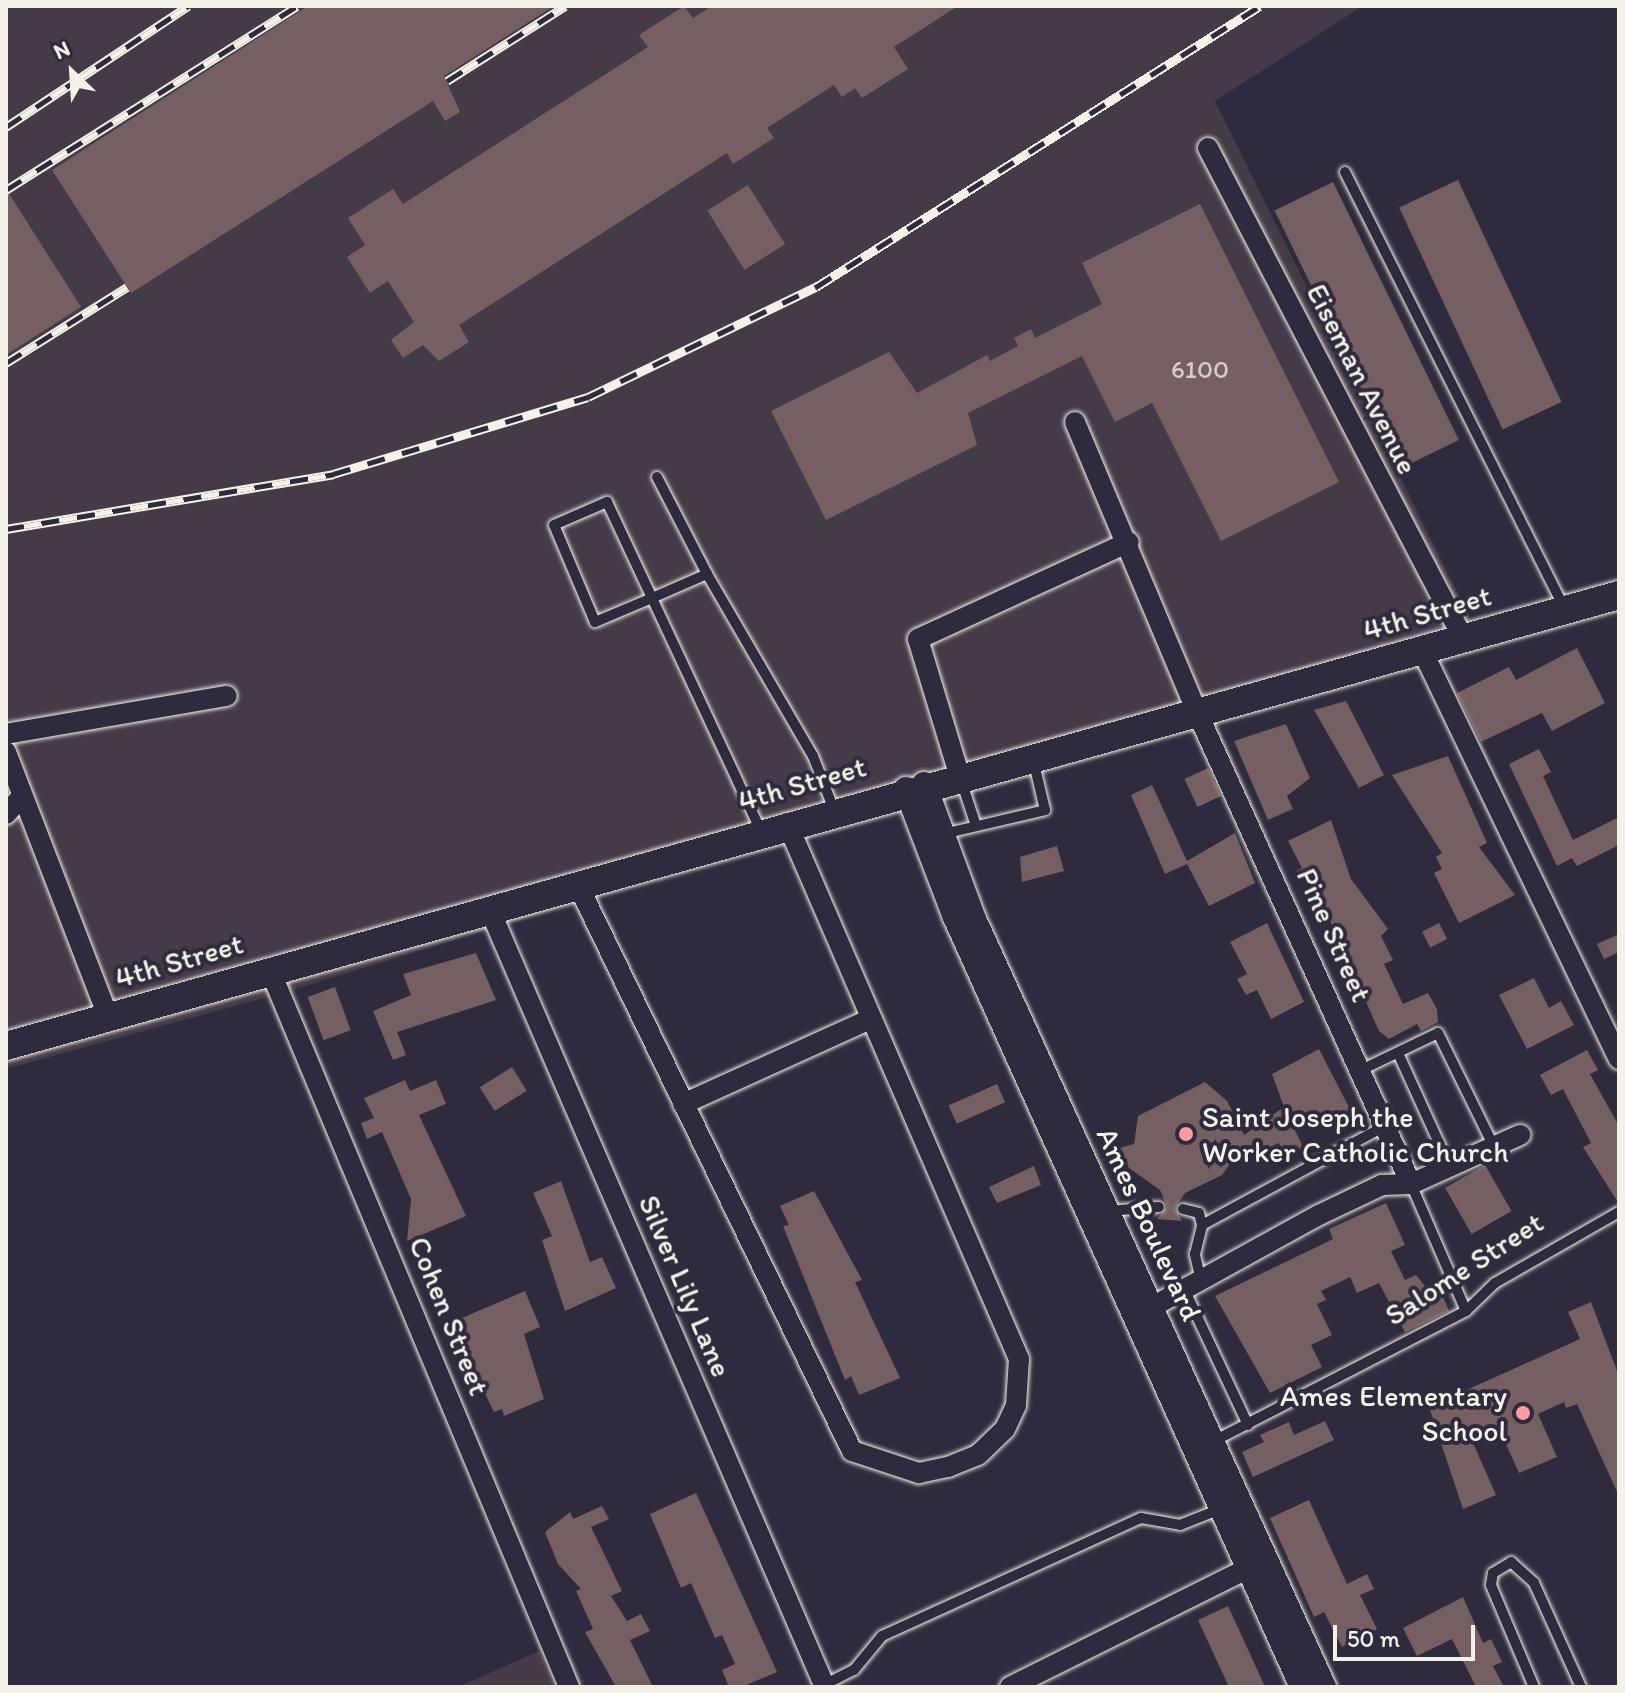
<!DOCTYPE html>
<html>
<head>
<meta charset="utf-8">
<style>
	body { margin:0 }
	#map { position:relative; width:1625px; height:1693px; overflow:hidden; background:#2f2a3d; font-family:Itim,sans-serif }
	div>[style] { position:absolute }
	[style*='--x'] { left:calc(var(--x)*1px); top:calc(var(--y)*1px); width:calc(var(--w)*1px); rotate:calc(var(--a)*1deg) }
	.built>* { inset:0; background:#443a48 }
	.building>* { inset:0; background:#755f63; transform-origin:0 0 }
	.roads { filter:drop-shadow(0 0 2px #f4f1e8) drop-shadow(0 0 2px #f4f1e8) }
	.service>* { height:10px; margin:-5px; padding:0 5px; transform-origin:5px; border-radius:5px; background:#2f2a3d }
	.minor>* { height:20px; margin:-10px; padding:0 10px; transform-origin:10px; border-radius:10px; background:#2f2a3d }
	.tertiary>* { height:24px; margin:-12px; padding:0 12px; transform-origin:12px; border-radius:12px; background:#2f2a3d }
	.secondary>* { height:28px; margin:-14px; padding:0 14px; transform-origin:14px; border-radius:14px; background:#2f2a3d }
	.rail>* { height:9px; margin-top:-4.5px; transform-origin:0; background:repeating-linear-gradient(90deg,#2f2a3d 0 18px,#f4f1e8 0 36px); box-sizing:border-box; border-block:2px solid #f4f1e8 }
	.dots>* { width:22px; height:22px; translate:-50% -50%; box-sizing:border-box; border:4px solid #2f2a3d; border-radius:50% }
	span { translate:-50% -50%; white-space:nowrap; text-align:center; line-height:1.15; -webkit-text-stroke:8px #2f2a3d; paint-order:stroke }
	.number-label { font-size:26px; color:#d4ccc7 }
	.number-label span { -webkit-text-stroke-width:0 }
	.street-label { font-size:30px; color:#f4f1e8 }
	.poi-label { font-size:30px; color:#f4f1e8 }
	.left { translate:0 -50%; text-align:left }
	.right { translate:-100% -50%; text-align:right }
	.frame { position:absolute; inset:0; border:8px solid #f4f1e8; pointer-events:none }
	.north { position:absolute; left:32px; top:32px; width:80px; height:80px; -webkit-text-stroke:6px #2f2a3d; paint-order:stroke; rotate:335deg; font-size:22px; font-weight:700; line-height:32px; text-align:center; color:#f4f1e8 }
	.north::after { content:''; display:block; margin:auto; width:28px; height:36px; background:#f4f1e8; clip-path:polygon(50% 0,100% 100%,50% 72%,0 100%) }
	.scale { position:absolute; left:1333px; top:1625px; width:142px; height:36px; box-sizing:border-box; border:4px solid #f4f1e8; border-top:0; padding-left:10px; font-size:24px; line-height:28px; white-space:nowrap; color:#f4f1e8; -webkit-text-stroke:6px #2f2a3d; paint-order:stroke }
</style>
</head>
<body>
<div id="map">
	<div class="built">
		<i style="clip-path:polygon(6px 6px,1363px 6px,1215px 101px,1482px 642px,947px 788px,286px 992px,6px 1069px)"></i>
		<i style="clip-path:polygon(539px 1651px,554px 1687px,458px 1687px)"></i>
	</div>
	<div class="building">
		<i style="clip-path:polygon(308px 6px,554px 6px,444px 76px,460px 112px,445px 121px,433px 101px,131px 293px,52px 170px)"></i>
		<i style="clip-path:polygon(684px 6px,693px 18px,712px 6px,958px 6px,894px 47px,908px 69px,862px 98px,855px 88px,842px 97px,834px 85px,767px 128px,774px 138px,733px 164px,727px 153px,459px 325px,469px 342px,439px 361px,423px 345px,403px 358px,391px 340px,414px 322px,388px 281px,370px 293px,347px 257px,365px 245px,348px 218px,393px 189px,403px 204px,648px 47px,639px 35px)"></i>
		<i style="left:1458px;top:180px;width:245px;height:65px;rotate:65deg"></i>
		<i style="left:1333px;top:182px;width:287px;height:65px;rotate:64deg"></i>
		<i style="left:748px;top:185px;width:70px;height:48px;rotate:58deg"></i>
		<i style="clip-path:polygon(6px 189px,81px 307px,6px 355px)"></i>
		<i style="clip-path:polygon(1200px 204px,1339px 482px,1221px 541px,1152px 403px,1115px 422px,1082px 356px,968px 413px,977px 445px,826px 520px,771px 411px,889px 352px,917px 393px,987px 355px,990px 361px,1018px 346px,1014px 338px,1031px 329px,1035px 338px,1102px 304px,1082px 263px)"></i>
		<i style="clip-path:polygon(1577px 648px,1605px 703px,1552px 731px,1542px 713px,1481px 742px,1457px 693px,1509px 667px,1516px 680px)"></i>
		<i style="clip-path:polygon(1346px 701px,1384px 775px,1359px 788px,1314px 710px)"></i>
		<i style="clip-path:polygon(1286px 724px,1310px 778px,1287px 796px,1293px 809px,1268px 820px,1234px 741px)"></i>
		<i style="clip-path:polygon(1539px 749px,1551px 772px,1543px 776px,1573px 840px,1619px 817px,1619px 845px,1577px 866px,1572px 858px,1557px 866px,1509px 764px)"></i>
		<i style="clip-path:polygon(1448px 756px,1487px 843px,1479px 847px,1515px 895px,1459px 923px,1434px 873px,1442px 869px,1436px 857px,1442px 853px,1392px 775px)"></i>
		<i style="left:1208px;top:768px;width:31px;height:26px;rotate:65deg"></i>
		<i style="clip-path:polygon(1152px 785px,1187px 861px,1235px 833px,1255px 883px,1209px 906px,1187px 864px,1165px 874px,1131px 795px)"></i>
		<i style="clip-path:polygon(1331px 820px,1351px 879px,1388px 929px,1381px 936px,1393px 960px,1384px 964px,1403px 1004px,1428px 993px,1437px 1009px,1438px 1022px,1421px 1031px,1417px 1024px,1389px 1039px,1379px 1031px,1326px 912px,1296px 871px,1302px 868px,1288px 841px)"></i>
		<i style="clip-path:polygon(1057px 846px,1064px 871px,1022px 882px,1020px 857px)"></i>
		<i style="clip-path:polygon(1267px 923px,1304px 1002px,1271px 1019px,1257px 990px,1246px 995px,1237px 979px,1247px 974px,1230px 942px)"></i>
		<i style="left:1439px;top:923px;width:18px;height:19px;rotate:63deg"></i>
		<i style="clip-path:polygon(1619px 934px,1619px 952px,1604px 959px,1597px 944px)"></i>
		<i style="clip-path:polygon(476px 953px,496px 1000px,397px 1032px,406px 1055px,393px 1060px,373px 1011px,411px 995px,403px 974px)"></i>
		<i style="clip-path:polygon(1534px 978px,1549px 1008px,1561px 1001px,1574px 1025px,1527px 1049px,1499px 995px)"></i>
		<i style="left:335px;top:987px;width:46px;height:29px;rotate:70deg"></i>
		<i style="clip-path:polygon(1319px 1049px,1355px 1119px,1334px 1129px,1327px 1114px,1294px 1128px,1303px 1147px,1286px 1157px,1279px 1143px,1257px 1154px,1243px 1146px,1222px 1175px,1185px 1193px,1175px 1208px,1182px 1221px,1157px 1219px,1167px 1207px,1160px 1190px,1129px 1168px,1120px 1148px,1134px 1144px,1138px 1116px,1205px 1082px,1227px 1101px,1244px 1135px,1284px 1107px,1272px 1074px)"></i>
		<i style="clip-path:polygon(1587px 1050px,1598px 1070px,1590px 1074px,1619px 1126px,1619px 1204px,1583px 1147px,1591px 1143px,1563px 1089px,1551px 1095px,1540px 1075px)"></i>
		<i style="left:512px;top:1067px;width:28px;height:38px;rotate:58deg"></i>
		<i style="clip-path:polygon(405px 1080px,410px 1091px,436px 1080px,446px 1104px,419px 1115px,466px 1216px,407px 1241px,411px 1199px,382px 1132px,367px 1139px,361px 1123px,374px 1118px,364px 1098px)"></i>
		<i style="left:997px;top:1084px;width:20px;height:53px;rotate:66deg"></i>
		<i style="left:1485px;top:1165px;width:53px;height:46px;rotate:60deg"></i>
		<i style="clip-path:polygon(1034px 1166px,1041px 1185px,997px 1203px,989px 1187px)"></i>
		<i style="clip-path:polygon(561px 1181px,590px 1262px,602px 1257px,616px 1288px,565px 1311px,542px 1240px,552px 1236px,533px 1193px)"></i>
		<i style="clip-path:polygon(814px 1191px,862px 1280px,855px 1282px,900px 1378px,859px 1395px,851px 1376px,845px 1380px,783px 1226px,789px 1225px,780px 1206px)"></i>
		<i style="clip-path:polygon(1386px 1203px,1405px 1245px,1391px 1251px,1405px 1280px,1416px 1275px,1433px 1296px,1441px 1292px,1449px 1311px,1405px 1332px,1379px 1283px,1357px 1293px,1350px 1277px,1321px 1291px,1326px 1300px,1317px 1304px,1332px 1335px,1311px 1345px,1322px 1367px,1270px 1393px,1215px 1296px,1333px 1239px,1329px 1229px)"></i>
		<i style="clip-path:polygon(525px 1291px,540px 1327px,524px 1334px,544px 1399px,504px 1416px,502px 1409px,494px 1412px,450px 1323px)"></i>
		<i style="clip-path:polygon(1591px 1302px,1619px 1376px,1619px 1496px,1577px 1404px,1566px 1408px,1564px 1402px,1538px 1414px,1557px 1457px,1519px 1473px,1500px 1431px,1473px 1443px,1496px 1495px,1463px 1509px,1429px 1407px,1580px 1339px,1568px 1312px)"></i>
		<i style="clip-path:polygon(1325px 1421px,1334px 1440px,1253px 1477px,1242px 1452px,1264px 1442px,1260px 1435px,1289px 1422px,1294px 1435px)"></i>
		<i style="clip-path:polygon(696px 1493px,777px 1672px,742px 1687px,729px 1687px,722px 1670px,735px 1664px,722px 1635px,715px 1638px,691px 1583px,681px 1588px,650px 1514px)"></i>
		<i style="clip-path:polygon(1309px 1500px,1347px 1584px,1367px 1574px,1374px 1589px,1360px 1595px,1377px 1629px,1342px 1647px,1324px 1612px,1314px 1617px,1270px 1518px)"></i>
		<i style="clip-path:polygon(602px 1506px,609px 1519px,591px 1527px,622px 1591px,611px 1596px,627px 1621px,641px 1614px,650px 1631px,630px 1640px,653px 1687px,616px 1687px,585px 1632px,593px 1629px,576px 1591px,581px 1589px,558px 1564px,545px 1532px,570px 1512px,573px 1519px)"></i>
		<i style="clip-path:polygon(1463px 1597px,1483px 1643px,1491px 1639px,1502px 1662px,1493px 1666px,1504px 1687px,1476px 1687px,1452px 1639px,1417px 1656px,1403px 1628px)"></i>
		<i style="clip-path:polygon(1228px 1606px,1256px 1667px,1265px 1687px,1229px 1687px,1198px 1620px)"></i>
	</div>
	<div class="roads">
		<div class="service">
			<i style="--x:1345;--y:172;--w:488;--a:63.3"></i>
			<i style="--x:657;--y:477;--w:109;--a:62.7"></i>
			<i style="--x:707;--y:574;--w:60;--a:156.4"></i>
			<i style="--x:652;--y:598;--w:62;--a:157.2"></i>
			<i style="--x:595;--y:622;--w:105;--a:-112.9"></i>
			<i style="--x:554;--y:525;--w:58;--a:-23.5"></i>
			<i style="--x:607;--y:502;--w:106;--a:64.9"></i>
			<i style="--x:652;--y:598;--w:203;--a:64.9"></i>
			<i style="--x:738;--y:782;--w:54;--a:64.9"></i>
			<i style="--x:707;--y:574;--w:211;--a:59.8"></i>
			<i style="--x:813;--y:756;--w:58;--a:68.7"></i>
			<i style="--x:961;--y:780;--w:48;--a:71.9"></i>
			<i style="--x:943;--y:834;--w:105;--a:-13.2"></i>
			<i style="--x:1045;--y:810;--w:48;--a:-103.2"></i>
			<i style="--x:1398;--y:1053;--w:125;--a:65.5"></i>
			<i style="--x:1361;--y:1070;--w:85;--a:-25.7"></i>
			<i style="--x:1438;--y:1033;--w:127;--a:63.8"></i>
			<i style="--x:1411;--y:1184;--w:138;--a:66.6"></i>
			<i style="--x:1183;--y:1209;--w:16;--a:14"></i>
			<i style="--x:1199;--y:1213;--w:12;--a:76"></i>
			<i style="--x:1108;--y:1211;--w:51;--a:-4.5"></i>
			<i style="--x:1201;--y:1281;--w:28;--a:-103"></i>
			<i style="--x:1195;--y:1254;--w:30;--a:-76"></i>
			<i style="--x:1202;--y:1225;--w:208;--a:-28.4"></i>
			<i style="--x:1185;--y:1291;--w:148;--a:64.8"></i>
			<i style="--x:1214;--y:1441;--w:284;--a:-27.3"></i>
			<i style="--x:1466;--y:1311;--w:40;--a:-44"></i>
			<i style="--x:1495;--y:1283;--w:143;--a:-29.8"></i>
			<i style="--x:824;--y:1685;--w:34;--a:-27"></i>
			<i style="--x:854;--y:1670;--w:44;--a:-50.5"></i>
			<i style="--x:882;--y:1636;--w:285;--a:-24.5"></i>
			<i style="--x:1141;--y:1518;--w:40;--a:10"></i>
			<i style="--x:1180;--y:1525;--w:43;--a:-21.8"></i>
			<i style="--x:1534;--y:1687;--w:111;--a:-112.9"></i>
			<i style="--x:1491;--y:1585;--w:12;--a:-81"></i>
			<i style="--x:1493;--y:1573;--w:21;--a:-31"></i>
			<i style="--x:1511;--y:1562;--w:31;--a:42"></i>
			<i style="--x:1534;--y:1583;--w:114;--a:65.7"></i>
		</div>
		<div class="minor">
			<i style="--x:1208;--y:148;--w:552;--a:62.51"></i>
			<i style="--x:1075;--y:422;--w:315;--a:67.2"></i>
			<i style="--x:1197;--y:712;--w:518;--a:65.61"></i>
			<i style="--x:1422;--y:650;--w:454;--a:64.3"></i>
			<i style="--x:6;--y:734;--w:224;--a:-9.8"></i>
			<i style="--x:6;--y:752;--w:283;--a:68.9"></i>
			<i style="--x:959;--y:774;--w:141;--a:-106.9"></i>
			<i style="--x:918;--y:639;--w:232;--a:-24.7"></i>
			<i style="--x:6;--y:814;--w:24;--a:-48"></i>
			<i style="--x:577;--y:883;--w:631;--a:64.17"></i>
			<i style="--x:852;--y:1451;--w:71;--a:18.2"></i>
			<i style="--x:919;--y:1473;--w:30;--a:-12"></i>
			<i style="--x:948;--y:1467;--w:32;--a:-22"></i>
			<i style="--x:978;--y:1455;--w:37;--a:-44"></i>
			<i style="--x:1005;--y:1429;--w:26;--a:-65"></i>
			<i style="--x:1016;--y:1405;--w:46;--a:-86.3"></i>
			<i style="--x:1019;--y:1359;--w:584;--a:-113.4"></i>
			<i style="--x:489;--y:908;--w:848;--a:66.67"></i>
			<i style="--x:270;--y:970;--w:777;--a:67.36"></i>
			<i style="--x:683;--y:1104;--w:203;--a:-24.4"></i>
			<i style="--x:1152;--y:1307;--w:191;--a:-28.9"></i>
			<i style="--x:1319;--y:1215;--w:70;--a:-25.5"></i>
			<i style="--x:1382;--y:1185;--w:29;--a:-2"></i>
			<i style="--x:1411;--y:1184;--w:120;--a:-24.2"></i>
			<i style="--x:1010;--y:1687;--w:265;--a:-26.5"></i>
		</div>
		<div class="tertiary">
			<i style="--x:924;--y:784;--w:144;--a:69.7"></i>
			<i style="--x:974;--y:919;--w:844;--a:65.5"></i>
			<i style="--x:906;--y:789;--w:137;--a:69.1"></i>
			<i style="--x:955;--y:917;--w:845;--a:65.74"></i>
		</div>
		<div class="secondary">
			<i style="--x:6;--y:1046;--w:1675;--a:-15.62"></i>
		</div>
	</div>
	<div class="rail">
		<i style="--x:447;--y:81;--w:140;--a:-32.4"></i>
		<i style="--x:6;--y:127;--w:219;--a:-33.6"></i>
		<i style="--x:6;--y:190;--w:344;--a:-32.3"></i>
		<i style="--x:6;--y:363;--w:143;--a:-32.1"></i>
		<i style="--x:6;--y:529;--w:332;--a:-9.5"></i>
		<i style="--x:333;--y:474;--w:266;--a:-16.8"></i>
		<i style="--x:588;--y:397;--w:253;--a:-25.8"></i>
		<i style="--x:816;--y:287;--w:525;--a:-32.33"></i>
	</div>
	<div class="dots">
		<i style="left:1186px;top:1134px;background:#ff9aa2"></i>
		<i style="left:1523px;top:1413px;background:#ff9aa2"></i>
	</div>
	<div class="number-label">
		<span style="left:1200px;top:370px">6100</span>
	</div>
	<div class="street-label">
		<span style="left:1362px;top:379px;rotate:63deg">Eiseman Avenue</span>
		<span style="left:1427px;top:613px;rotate:-16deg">4th Street</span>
		<span style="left:802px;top:784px;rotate:-16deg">4th Street</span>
		<span style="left:1334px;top:935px;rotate:66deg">Pine Street</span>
		<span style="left:179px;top:961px;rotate:-16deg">4th Street</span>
		<span style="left:1149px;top:1224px;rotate:65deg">Ames Boulevard</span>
		<span style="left:1464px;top:1269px;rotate:-33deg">Salome Street</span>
		<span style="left:685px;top:1286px;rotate:67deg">Silver Lily Lane</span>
		<span style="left:449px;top:1316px;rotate:68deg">Cohen Street</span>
	</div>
	<div class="poi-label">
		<span class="left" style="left:1202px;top:1134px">Saint Joseph the<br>Worker Catholic Church</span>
		<span class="right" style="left:1507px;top:1413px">Ames Elementary<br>School</span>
	</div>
	<div class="frame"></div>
	<div class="north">N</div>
	<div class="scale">50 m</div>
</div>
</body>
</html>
